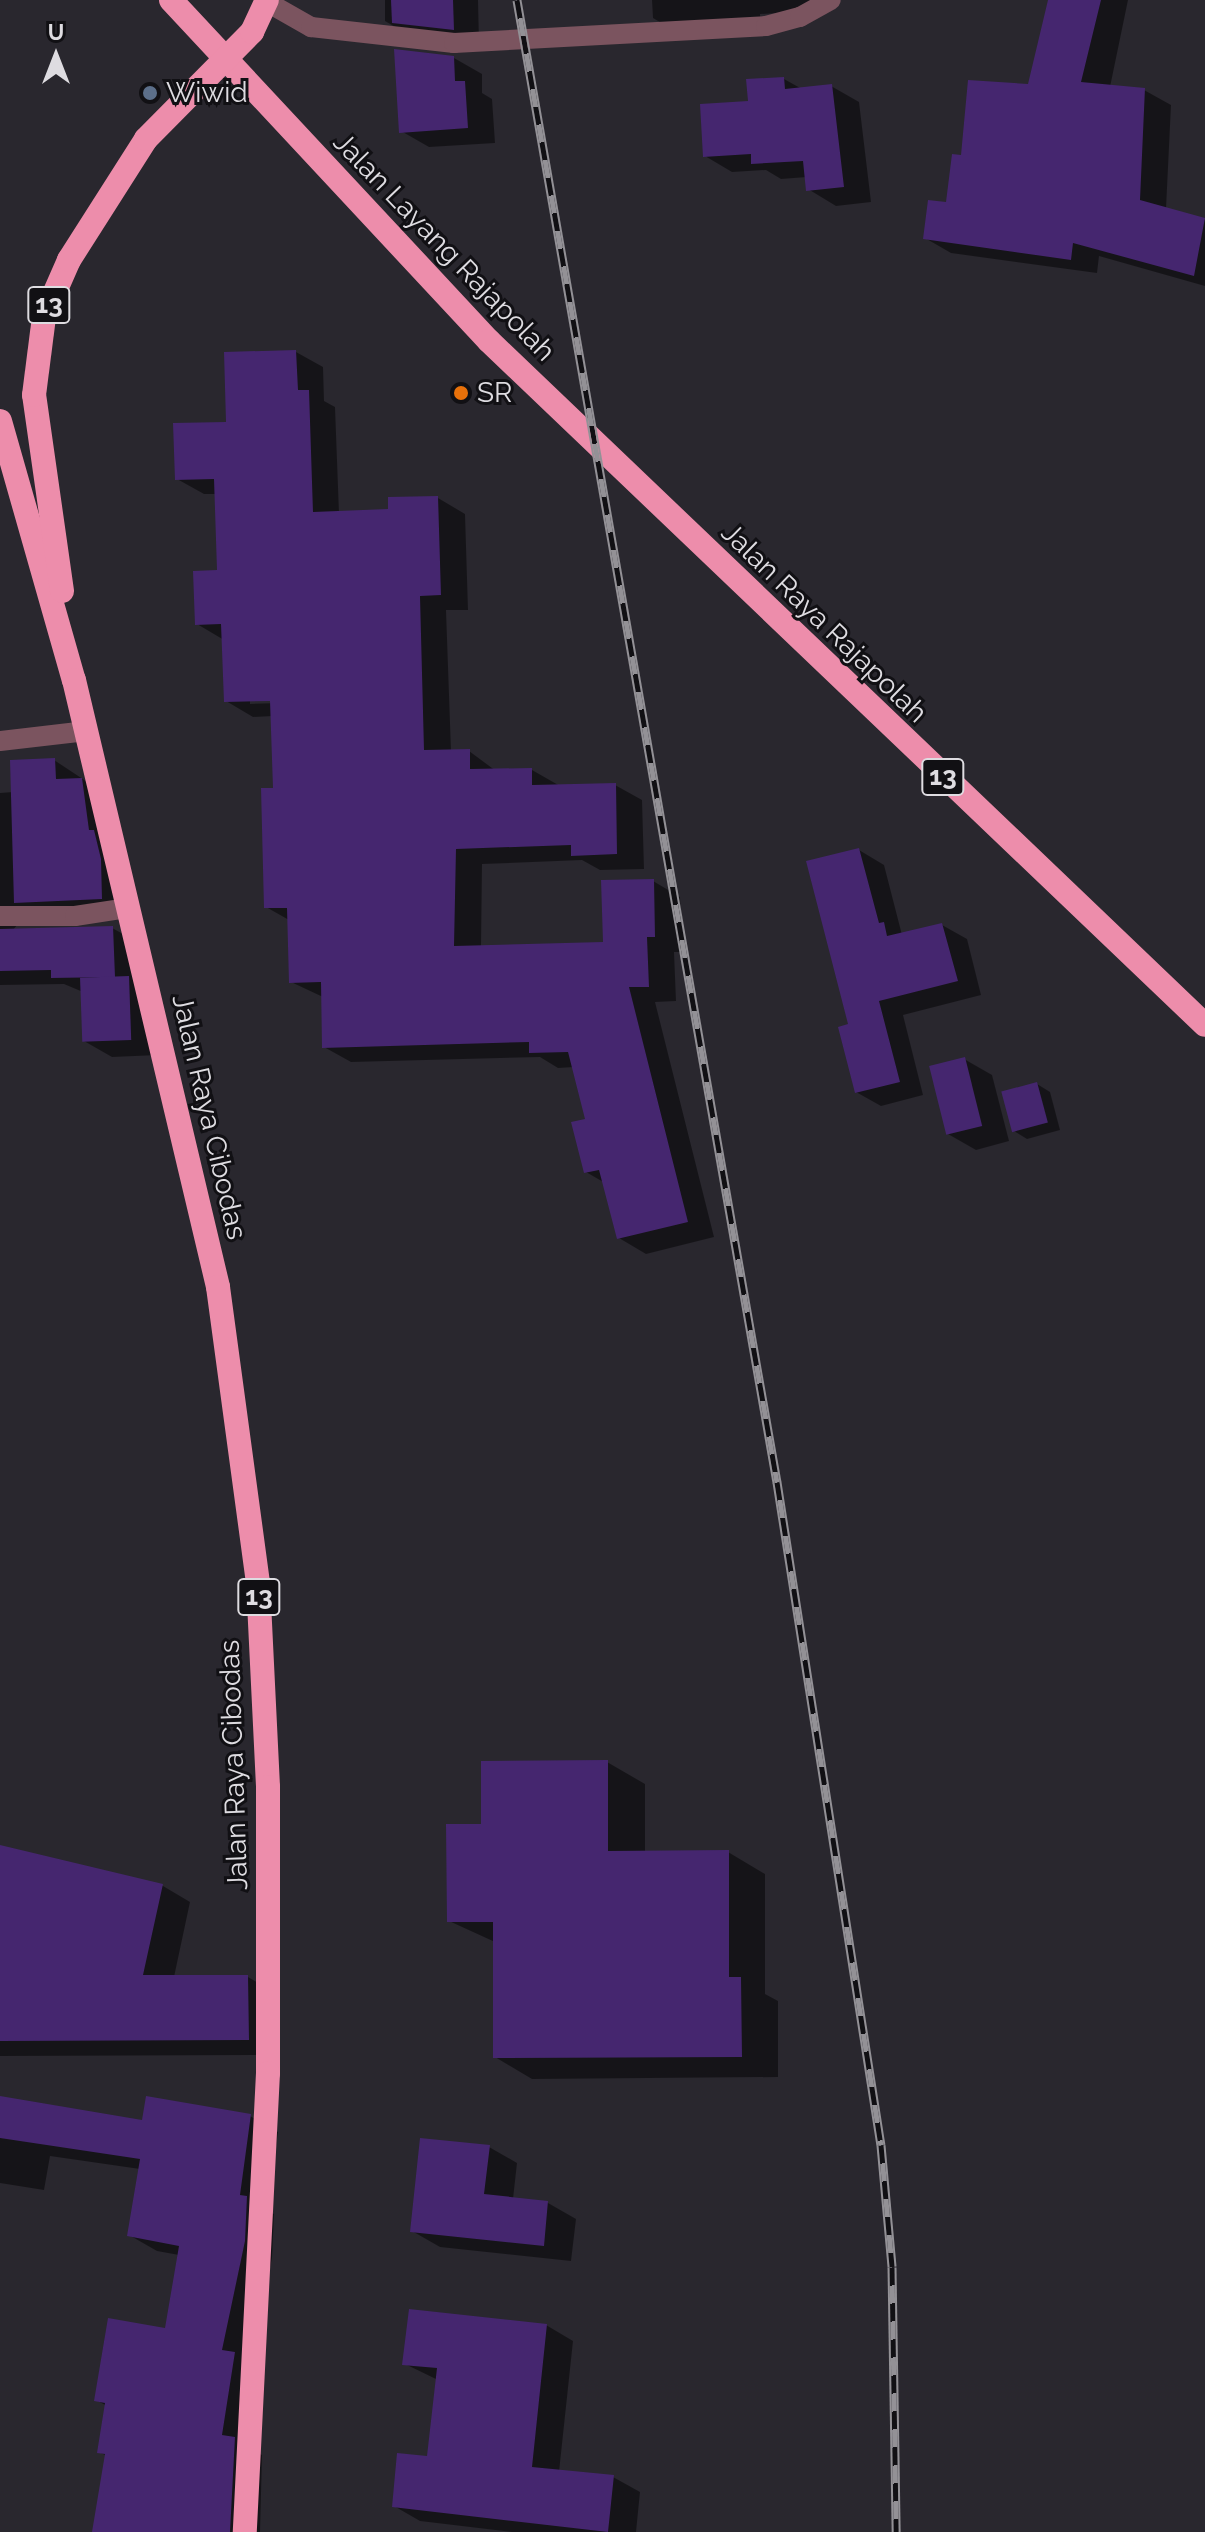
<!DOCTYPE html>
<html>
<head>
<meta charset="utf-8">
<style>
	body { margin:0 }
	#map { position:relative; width:1205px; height:2532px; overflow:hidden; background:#29272e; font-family:Raleway,sans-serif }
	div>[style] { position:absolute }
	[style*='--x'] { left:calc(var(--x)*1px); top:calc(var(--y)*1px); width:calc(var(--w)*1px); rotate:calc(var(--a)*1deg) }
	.shadow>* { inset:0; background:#0007 }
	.building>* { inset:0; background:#45266f; transform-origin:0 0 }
	.street>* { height:20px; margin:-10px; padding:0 10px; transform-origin:10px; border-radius:10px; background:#7b545f }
	.highway>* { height:24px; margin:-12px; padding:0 12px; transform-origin:12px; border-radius:12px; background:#ed8dab }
	.rail>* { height:9px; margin-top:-4.5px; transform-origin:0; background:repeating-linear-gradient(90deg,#111014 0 18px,#939196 0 36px); box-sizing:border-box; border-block:2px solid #939196 }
	.dots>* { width:22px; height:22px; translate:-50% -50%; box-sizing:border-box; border:4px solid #111014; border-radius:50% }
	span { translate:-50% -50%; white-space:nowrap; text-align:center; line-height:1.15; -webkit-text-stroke:6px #111014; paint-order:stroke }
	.shield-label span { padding:2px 6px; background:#111014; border:2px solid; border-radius:6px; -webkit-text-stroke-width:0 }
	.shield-label { font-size:26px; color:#dedce1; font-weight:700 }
	.poi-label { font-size:28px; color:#dedce1 }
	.left { translate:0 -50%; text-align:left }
	.street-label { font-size:28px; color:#dedce1 }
	.north { position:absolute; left:16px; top:16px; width:80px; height:80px; -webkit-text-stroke:6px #111014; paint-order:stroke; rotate:0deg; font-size:22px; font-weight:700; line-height:32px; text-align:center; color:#dedce1 }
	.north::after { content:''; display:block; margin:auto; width:28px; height:36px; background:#dedce1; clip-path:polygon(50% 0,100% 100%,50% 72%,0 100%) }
</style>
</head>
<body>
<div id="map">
	<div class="shadow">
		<i style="clip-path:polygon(385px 0,478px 0,479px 43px,411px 36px,385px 21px)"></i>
		<i style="clip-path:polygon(652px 0,810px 0,811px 11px,760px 14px,761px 29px,680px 34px,653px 18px)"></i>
		<i style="clip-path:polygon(1050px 0,1128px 0,1110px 87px,1144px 90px,1171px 105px,1166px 209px,1205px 220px,1205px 286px,1099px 256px,1097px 273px,951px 253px,925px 238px,948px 205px,963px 157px,1029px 86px)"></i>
		<i style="clip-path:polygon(454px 58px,482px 74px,482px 93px,492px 99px,495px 143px,429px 147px,401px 131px)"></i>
		<i style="clip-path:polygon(784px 79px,802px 89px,831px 86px,859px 102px,871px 202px,836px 206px,808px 189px,807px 177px,781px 179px,766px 170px,732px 172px,705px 156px,750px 103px)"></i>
		<i style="clip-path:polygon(evenodd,296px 352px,323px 367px,324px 401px,335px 407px,339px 513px,390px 511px,438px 498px,465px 514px,468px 610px,446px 610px,451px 751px,469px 751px,496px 771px,532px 770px,560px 786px,615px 785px,642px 800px,644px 869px,600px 870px,582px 860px,482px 864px,481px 947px,605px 944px,653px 881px,680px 897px,682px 952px,674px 952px,676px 1001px,655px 1002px,714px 1237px,646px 1254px,619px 1238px,605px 1183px,586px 1172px,587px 1120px,574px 1067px,558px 1068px,540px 1057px,351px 1062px,324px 1047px,323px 997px,291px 982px,289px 920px,266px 907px,275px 790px,273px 716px,253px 717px,226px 701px,224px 640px,197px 624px,219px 572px,217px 494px,204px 494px,177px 479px,296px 352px,280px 699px,280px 703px,250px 704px,250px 700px,280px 699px)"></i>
		<i style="clip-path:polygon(54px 760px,107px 795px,127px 912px,25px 916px,12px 931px,112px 928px,138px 942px,158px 1055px,112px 1057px,84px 1041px,83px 992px,64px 984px,0 985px,0 793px,13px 792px)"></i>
		<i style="clip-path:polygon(859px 850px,884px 865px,902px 935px,942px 925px,967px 939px,981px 995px,903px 1015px,923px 1095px,881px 1106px,856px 1092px,850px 1025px)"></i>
		<i style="clip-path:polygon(964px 1059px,992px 1075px,1009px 1141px,976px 1150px,948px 1134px)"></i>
		<i style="clip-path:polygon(1037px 1084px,1050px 1092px,1060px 1130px,1027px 1139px,1014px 1131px)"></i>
		<i style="clip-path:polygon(607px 1762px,645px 1784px,645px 1853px,728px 1852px,765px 1874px,765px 1994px,778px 2001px,778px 2077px,532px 2079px,495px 2057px,495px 1942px,449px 1921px,483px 1826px)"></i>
		<i style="clip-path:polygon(0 1848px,163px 1886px,190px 1902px,174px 1977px,248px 1977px,275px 1993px,276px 2055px,0 2056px)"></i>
		<i style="clip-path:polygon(0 2098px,144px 2123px,250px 2116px,278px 2132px,267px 2210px,274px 2214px,272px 2258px,250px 2363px,249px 2448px,262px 2455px,260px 2532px,94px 2532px,107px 2456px,99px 2452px,107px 2406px,96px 2400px,166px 2330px,179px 2255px,157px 2251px,129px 2235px,140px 2169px,50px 2156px,44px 2190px,0 2183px)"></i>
		<i style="clip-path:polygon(489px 2147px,517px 2163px,513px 2199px,548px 2203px,576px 2219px,571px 2261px,440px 2247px,412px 2231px)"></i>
		<i style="clip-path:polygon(546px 2325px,573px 2341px,559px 2472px,613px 2477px,640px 2492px,636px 2532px,512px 2532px,420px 2521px,394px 2506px,429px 2458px,438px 2380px,405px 2364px)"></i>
	</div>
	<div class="building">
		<i style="clip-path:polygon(391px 0,453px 0,454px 30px,392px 23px)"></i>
		<i style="clip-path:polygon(1048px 0,1101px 0,1081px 82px,1145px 88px,1140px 200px,1205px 218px,1194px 276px,1073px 243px,1071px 260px,923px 239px,928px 200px,946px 202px,952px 154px,961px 155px,968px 80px,1028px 84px)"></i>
		<i style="clip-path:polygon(394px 49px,454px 56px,455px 81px,465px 81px,468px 128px,399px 133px)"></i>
		<i style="clip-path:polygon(784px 77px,785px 89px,832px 84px,844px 187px,806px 191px,803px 161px,751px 164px,751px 154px,703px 157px,700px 104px,748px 101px,746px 79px)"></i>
		<i style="clip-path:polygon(296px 350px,298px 390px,309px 390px,313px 512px,388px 509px,388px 497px,438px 496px,441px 595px,420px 596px,424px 750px,470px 749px,470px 769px,532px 768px,532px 785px,616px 783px,617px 854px,571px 856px,571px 845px,456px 849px,454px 946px,603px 942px,601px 880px,654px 879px,655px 937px,647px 937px,649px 987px,629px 987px,688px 1222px,617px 1239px,599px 1170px,584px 1173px,571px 1122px,585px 1119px,568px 1052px,529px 1053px,529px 1042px,322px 1048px,321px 982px,289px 983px,287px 908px,264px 908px,261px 788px,273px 788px,270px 701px,224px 702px,221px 624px,195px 625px,193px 571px,217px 570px,214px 479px,175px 480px,173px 423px,226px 422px,224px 352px)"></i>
		<i style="clip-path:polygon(55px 758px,56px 779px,82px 778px,89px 830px,94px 830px,101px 859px,102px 899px,14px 903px,10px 760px)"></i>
		<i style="clip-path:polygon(859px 848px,879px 923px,884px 922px,887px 936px,942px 923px,958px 981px,879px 1001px,900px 1082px,855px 1093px,838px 1027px,848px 1024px,806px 861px)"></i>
		<i style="clip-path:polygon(113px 926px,115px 977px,51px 978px,51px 970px,0 971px,0 929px)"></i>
		<i style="left:129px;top:976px;width:64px;height:49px;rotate:88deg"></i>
		<i style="left:965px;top:1057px;width:71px;height:37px;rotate:76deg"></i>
		<i style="left:1037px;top:1082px;width:42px;height:37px;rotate:75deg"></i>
		<i style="clip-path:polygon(608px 1760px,608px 1851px,729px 1850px,729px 1977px,741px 1977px,742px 2057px,493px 2058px,493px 1922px,447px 1922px,446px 1824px,481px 1824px,481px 1761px)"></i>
		<i style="clip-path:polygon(0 1845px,163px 1884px,143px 1975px,248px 1975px,249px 2040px,0 2041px)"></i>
		<i style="clip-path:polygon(0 2096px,142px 2120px,146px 2096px,251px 2114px,240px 2195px,247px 2196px,245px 2241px,222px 2350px,235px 2352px,222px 2435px,235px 2437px,230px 2532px,92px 2532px,105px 2454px,97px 2453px,105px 2403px,94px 2401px,108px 2318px,165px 2328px,179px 2246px,127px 2236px,140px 2159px,0 2138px)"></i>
		<i style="clip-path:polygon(420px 2138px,490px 2145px,484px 2194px,548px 2201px,544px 2246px,410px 2232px)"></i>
		<i style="clip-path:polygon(409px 2309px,547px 2324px,532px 2467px,614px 2475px,608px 2532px,392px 2507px,397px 2453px,427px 2456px,437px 2368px,402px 2365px)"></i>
	</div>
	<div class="street">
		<i style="--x:267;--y:2;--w:51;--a:29.6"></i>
		<i style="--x:311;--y:27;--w:144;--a:6.4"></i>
		<i style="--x:454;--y:43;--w:312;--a:-3.1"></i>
		<i style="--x:766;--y:26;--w:35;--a:-15"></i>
		<i style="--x:800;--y:17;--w:35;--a:-29"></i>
		<i style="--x:0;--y:741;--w:87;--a:-6.6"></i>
		<i style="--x:0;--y:916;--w:75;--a:0"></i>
		<i style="--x:75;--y:916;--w:54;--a:-8.6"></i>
	</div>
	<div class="highway">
		<i style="--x:171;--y:0;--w:466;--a:47"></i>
		<i style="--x:489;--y:341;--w:990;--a:43.69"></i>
		<i style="--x:0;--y:421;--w:269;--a:74.1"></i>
		<i style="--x:74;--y:680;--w:624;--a:76.65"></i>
		<i style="--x:218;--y:1287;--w:298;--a:82.3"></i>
		<i style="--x:258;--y:1582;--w:205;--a:87.2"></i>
		<i style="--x:268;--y:1787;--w:286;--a:90"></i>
		<i style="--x:268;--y:2073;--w:460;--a:92.9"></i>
		<i style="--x:62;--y:591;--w:198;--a:-98.1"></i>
		<i style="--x:34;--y:395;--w:79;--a:-82.7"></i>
		<i style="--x:44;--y:317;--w:62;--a:-66.3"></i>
		<i style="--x:69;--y:260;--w:143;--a:-57.5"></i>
		<i style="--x:146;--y:139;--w:151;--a:-45.3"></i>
		<i style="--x:252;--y:32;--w:35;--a:-65"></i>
	</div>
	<div class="rail">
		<i style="--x:517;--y:0;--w:1505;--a:80.05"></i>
		<i style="--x:777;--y:1482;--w:671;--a:81.09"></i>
		<i style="--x:881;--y:2145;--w:122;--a:84.8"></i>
		<i style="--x:892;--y:2267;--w:265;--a:89.1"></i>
	</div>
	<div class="dots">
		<i style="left:150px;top:93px;background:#5c6f8a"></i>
		<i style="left:461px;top:393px;background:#e8710a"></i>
	</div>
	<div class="shield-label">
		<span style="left:49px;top:305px">13</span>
		<span style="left:943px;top:777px">13</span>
		<span style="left:259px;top:1597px">13</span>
	</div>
	<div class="poi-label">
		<span class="left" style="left:166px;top:93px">Wiwid</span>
		<span class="left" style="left:477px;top:393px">SR</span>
	</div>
	<div class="street-label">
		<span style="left:444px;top:247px;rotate:46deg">Jalan Layang Rajapolah</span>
		<span style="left:824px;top:623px;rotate:44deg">Jalan Raya Rajapolah</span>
		<span style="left:209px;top:1117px;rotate:77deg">Jalan Raya Cibodas</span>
		<span style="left:234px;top:1765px;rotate:-92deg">Jalan Raya Cibodas</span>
	</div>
	<div class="north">U</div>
</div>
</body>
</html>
